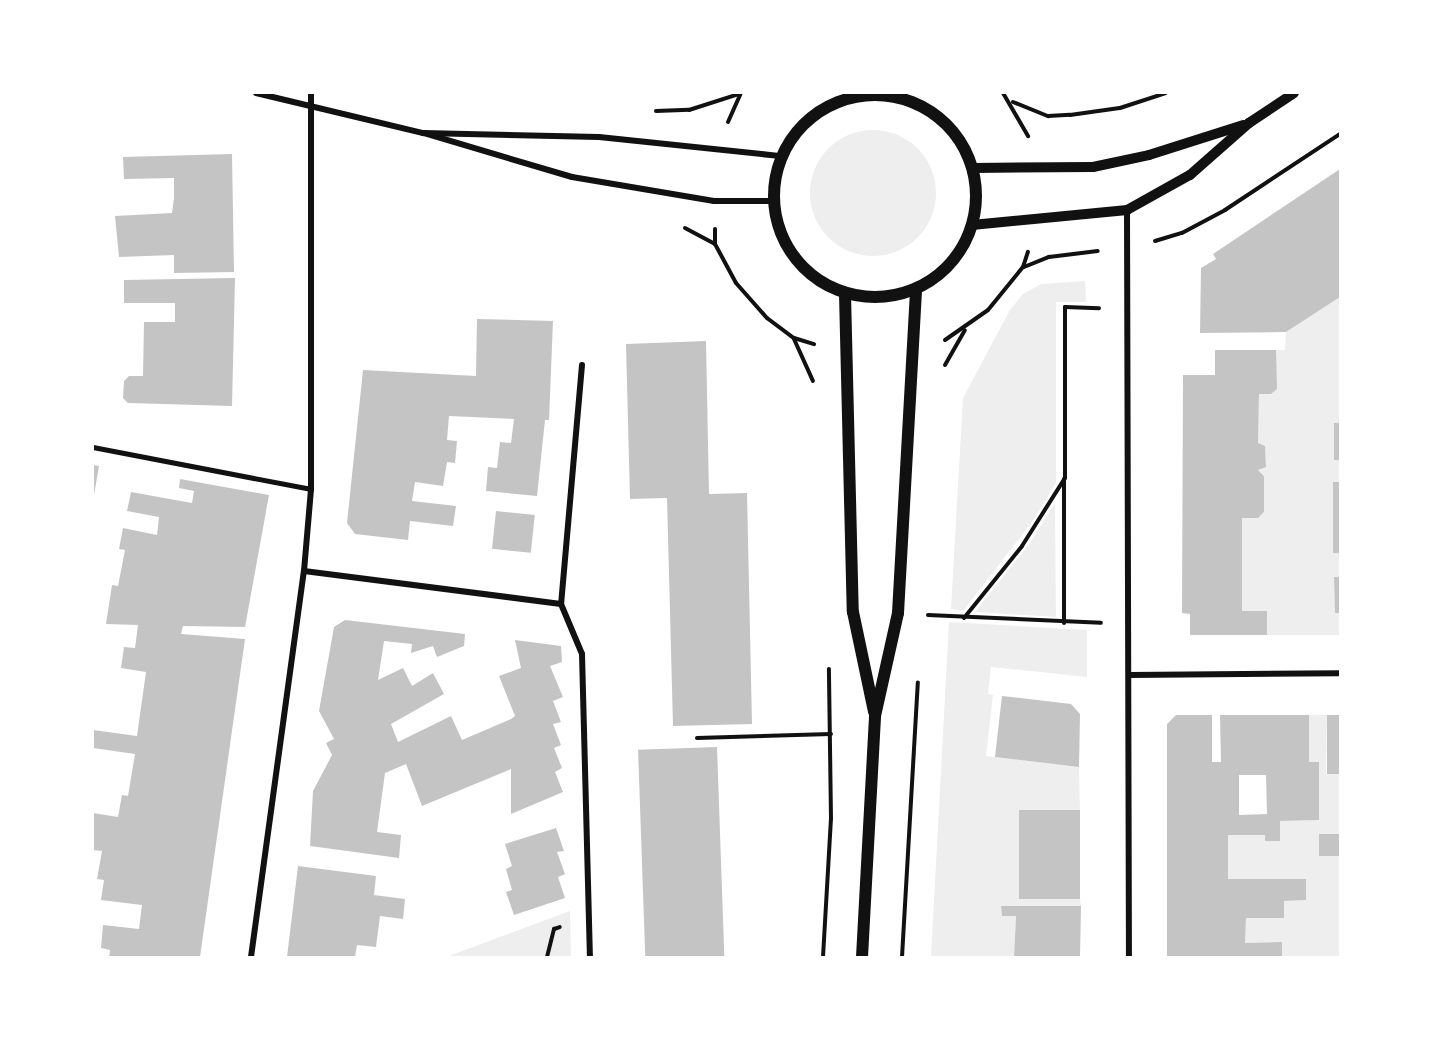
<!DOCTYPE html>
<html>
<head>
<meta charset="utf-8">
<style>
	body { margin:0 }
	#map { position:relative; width:1433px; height:1050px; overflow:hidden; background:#fff; font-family:"DM Sans",sans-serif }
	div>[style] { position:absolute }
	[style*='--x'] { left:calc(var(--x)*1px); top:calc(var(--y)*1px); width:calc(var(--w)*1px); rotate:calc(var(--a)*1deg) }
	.green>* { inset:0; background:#eee }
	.round { border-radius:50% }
	.building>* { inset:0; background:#c4c4c4; transform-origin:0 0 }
	.path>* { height:4px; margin:-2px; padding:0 2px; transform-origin:2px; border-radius:2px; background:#111 }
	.service>* { height:4.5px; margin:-2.25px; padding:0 2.25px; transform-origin:2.25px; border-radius:2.25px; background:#111 }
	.minor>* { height:6px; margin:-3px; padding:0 3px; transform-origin:3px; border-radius:3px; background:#111 }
	.tertiary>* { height:10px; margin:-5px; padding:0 5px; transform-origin:5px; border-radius:5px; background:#111 }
	.secondary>* { height:12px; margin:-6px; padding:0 6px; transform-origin:6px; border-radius:6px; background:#111 }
	.secondary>.ring { margin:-6px; padding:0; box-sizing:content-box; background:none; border:12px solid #111; border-radius:50% }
	span { translate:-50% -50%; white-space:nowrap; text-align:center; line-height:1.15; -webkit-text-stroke:4.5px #fff; paint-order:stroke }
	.frame { position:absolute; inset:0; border:94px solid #fff; pointer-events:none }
</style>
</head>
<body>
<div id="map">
	<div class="green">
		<i class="round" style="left:810px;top:130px;width:126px;height:126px"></i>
		<i style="clip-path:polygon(1085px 281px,1086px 302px,1056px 302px,1056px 483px,1032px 522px,963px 611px,951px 609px,963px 398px,1010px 310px,1023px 294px,1041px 284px)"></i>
		<i style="clip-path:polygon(1340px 297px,1340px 423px,1334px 424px,1334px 459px,1340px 460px,1340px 482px,1333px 483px,1333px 553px,1340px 553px,1340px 577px,1334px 578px,1335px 613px,1340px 613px,1340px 635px,1266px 635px,1266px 611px,1242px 611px,1242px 518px,1258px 518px,1264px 512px,1264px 476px,1258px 470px,1266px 467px,1265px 447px,1258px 443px,1259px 394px,1271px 394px,1276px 389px,1276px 350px,1285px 350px,1286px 332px)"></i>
		<i style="clip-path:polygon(1055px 503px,1056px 617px,975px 612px,1030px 543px)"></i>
		<i style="clip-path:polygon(949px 622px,1087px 630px,1087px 677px,991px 667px,988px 694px,993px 695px,986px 756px,1079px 767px,1080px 810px,1019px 810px,1019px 899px,1080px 899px,1081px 906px,1001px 907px,1002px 916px,1016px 916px,1014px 957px,931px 957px)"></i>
		<i style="clip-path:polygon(1309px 715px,1327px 715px,1326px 774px,1340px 774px,1340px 957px,1282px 957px,1282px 942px,1245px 943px,1246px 918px,1283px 918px,1284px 901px,1306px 900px,1306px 879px,1228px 879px,1228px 835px,1265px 835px,1265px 841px,1280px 841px,1280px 821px,1319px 820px,1319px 762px,1309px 762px)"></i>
		<i style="clip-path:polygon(570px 911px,571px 957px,446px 957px)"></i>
	</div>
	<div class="building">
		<i style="clip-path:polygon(232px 154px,234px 272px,174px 273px,174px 255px,119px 257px,115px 216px,172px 213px,174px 198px,174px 178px,124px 179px,123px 157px)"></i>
		<i style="clip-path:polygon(1340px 169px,1340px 297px,1286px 332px,1200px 333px,1201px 268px,1216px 259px,1213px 254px)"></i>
		<i style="clip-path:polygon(235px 278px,232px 406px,128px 403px,123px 398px,124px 381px,129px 376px,143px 376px,144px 322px,175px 322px,175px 303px,124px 303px,124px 280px)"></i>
		<i style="clip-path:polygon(477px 319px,553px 321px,549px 420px,545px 420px,537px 496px,486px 491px,488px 467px,497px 468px,500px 442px,511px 443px,514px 419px,449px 416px,447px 440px,457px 441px,455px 463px,447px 462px,443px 486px,415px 482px,412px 501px,456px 506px,453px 526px,410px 521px,408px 540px,355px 534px,347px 523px,363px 370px,476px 376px)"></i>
		<i style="clip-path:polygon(706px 341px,709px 494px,747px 493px,752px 724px,673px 726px,667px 498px,630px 499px,626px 344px)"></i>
		<i style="clip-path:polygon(1215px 350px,1276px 350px,1277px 389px,1271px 394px,1259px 394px,1258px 443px,1265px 446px,1266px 467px,1258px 470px,1264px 476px,1264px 512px,1258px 518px,1242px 518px,1242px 611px,1267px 611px,1267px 635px,1190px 635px,1190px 614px,1182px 613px,1183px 375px,1215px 375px)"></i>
		<i style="left:1334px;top:423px;width:6px;height:37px"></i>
		<i style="clip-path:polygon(93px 465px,99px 466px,94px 495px,93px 495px)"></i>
		<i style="clip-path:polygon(180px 479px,269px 495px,245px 627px,183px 626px,181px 634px,245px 639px,200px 957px,109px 957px,110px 950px,101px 948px,103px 925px,139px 929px,142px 905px,101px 900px,104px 880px,97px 879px,102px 851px,93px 850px,93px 813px,118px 817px,122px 795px,128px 796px,135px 754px,93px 748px,93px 730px,137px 736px,146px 672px,121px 668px,124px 647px,135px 648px,138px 625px,106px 624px,112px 585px,118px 586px,125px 550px,119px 549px,123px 528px,157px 535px,159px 517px,127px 511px,131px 492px,192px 503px,194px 491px,179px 488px)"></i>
		<i style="left:1340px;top:482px;width:71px;height:7px;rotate:90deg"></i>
		<i style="left:496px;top:511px;width:39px;height:38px;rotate:6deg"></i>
		<i style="clip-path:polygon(1334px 577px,1340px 577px,1340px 613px,1335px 613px)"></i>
		<i style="clip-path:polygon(345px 620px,465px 634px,464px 646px,437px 657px,433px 646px,411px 653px,412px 644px,384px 641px,378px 680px,403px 668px,412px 686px,433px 673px,444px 694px,391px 724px,398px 742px,451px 716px,462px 740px,511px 719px,515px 716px,499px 676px,521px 668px,515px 640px,561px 646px,562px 662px,550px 666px,563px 697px,553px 701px,561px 722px,553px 724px,561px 745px,554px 748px,562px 768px,555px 772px,563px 792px,511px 814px,511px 769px,422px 806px,406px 764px,385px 773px,377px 832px,401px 835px,399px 858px,310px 846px,313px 791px,332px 755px,326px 743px,334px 739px,319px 711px,334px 627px)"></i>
		<i style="clip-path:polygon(1002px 696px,1071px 704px,1080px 714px,1079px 767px,995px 757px)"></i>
		<i style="clip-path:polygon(evenodd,1176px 715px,1212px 715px,1212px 762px,1221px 762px,1220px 715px,1309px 715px,1309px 762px,1319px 762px,1319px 820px,1280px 821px,1280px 841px,1265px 841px,1265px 835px,1228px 835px,1228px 879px,1306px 879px,1306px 900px,1284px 901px,1284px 918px,1246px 918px,1245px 943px,1282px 942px,1282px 957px,1167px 957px,1167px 724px,1176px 715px,1239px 775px,1266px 775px,1267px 814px,1239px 815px,1239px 775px)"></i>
		<i style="left:1327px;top:715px;width:13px;height:59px"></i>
		<i style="left:717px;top:747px;width:210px;height:79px;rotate:88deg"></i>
		<i style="left:1019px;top:810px;width:61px;height:89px"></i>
		<i style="clip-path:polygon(556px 828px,564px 851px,557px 852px,565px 874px,558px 877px,565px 898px,514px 915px,506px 892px,512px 890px,506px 869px,512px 866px,505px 844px)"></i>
		<i style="left:1319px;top:834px;width:21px;height:22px"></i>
		<i style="clip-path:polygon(298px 866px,376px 876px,374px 895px,405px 899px,403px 919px,380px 916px,376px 947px,357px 945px,355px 957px,287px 957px)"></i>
		<i style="clip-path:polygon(1001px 906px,1081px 906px,1080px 957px,1014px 957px,1016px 916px,1002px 916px)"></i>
	</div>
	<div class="path">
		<i style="--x:1003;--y:93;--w:50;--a:59.8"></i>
		<i style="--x:1013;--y:102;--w:38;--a:22"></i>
		<i style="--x:1048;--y:116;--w:22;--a:-3"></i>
		<i style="--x:1070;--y:115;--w:50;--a:-8"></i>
		<i style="--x:1120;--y:108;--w:48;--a:-18.1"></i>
		<i style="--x:656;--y:111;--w:33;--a:-2"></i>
		<i style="--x:689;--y:110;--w:52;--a:-17.7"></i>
		<i style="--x:728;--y:122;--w:32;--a:-66"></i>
		<i style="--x:685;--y:228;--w:34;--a:28"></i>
		<i style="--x:715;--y:229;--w:15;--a:90"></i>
		<i style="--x:715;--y:244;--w:44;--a:61.7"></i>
		<i style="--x:736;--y:283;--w:47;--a:48.5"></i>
		<i style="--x:767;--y:318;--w:34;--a:37"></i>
		<i style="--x:794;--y:338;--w:21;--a:17"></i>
		<i style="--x:1155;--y:241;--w:28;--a:-17"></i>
		<i style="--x:1182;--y:233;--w:49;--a:-28.1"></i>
		<i style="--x:1225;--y:210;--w:138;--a:-33.5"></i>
		<i style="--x:1024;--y:267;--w:27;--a:-22"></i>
		<i style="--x:1049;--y:257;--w:49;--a:-7"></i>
		<i style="--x:794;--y:339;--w:46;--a:65.7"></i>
		<i style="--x:945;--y:340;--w:52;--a:-34.9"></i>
		<i style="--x:988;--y:310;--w:55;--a:-50.9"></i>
		<i style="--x:1023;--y:267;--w:16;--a:-72"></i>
		<i style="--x:945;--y:365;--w:40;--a:-60.3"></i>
		<i style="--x:928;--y:615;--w:173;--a:2.6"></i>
		<i style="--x:964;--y:618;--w:92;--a:-51.1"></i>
		<i style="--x:1022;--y:546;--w:80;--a:-57.7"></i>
		<i style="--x:1065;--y:478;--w:171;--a:-90"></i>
		<i style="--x:1065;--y:307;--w:34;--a:2"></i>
		<i style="--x:1064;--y:623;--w:144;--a:-90"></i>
		<i style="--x:697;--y:738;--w:134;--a:-1.7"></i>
		<i style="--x:547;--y:957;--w:29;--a:-76"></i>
		<i style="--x:554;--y:929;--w:6;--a:-18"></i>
		<i style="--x:823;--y:957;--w:138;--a:-86.7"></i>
		<i style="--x:831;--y:819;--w:150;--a:-90.8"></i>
		<i style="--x:902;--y:957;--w:275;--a:-86.7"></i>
	</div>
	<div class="service">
		<i style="--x:93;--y:447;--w:222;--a:10.9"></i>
	</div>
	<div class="minor">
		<i style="--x:256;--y:93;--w:172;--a:13.5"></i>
		<i style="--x:773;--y:201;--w:59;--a:180"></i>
		<i style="--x:714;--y:201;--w:144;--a:-170.4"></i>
		<i style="--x:572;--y:177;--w:155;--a:-163.5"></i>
		<i style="--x:423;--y:133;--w:176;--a:1.3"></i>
		<i style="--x:599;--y:137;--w:183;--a:6"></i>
		<i style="--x:1127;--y:210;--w:747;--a:89.85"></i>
		<i style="--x:582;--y:365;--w:240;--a:95"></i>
		<i style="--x:561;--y:604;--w:54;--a:67.2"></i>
		<i style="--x:582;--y:654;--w:303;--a:88.5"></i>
		<i style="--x:304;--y:571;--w:259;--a:7.3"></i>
		<i style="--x:1129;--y:675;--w:211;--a:-0.5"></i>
		<i style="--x:251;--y:957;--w:390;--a:-82.2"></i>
		<i style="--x:304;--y:571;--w:82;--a:-85.1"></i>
		<i style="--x:311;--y:489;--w:396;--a:-90"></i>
	</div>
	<div class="tertiary">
		<i style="--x:973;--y:168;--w:120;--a:-0.5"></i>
		<i style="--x:1093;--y:167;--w:57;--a:-12.1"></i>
		<i style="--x:1149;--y:155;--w:99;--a:-17.7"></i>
		<i style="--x:972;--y:225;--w:156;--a:-5.5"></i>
		<i style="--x:1127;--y:210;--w:72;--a:-29.1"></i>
		<i style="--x:1190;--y:175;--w:79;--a:-41.4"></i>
		<i style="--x:1249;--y:123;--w:54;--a:-33.7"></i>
	</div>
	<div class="secondary">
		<i class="ring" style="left:774px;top:95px;width:190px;height:190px"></i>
		<i style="--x:845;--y:294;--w:318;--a:88.6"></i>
		<i style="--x:853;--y:612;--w:102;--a:78.1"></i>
		<i style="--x:862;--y:957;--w:241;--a:-86.9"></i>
		<i style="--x:875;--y:716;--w:106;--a:-77.4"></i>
		<i style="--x:898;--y:613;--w:324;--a:-86.8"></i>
	</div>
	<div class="frame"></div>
</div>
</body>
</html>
